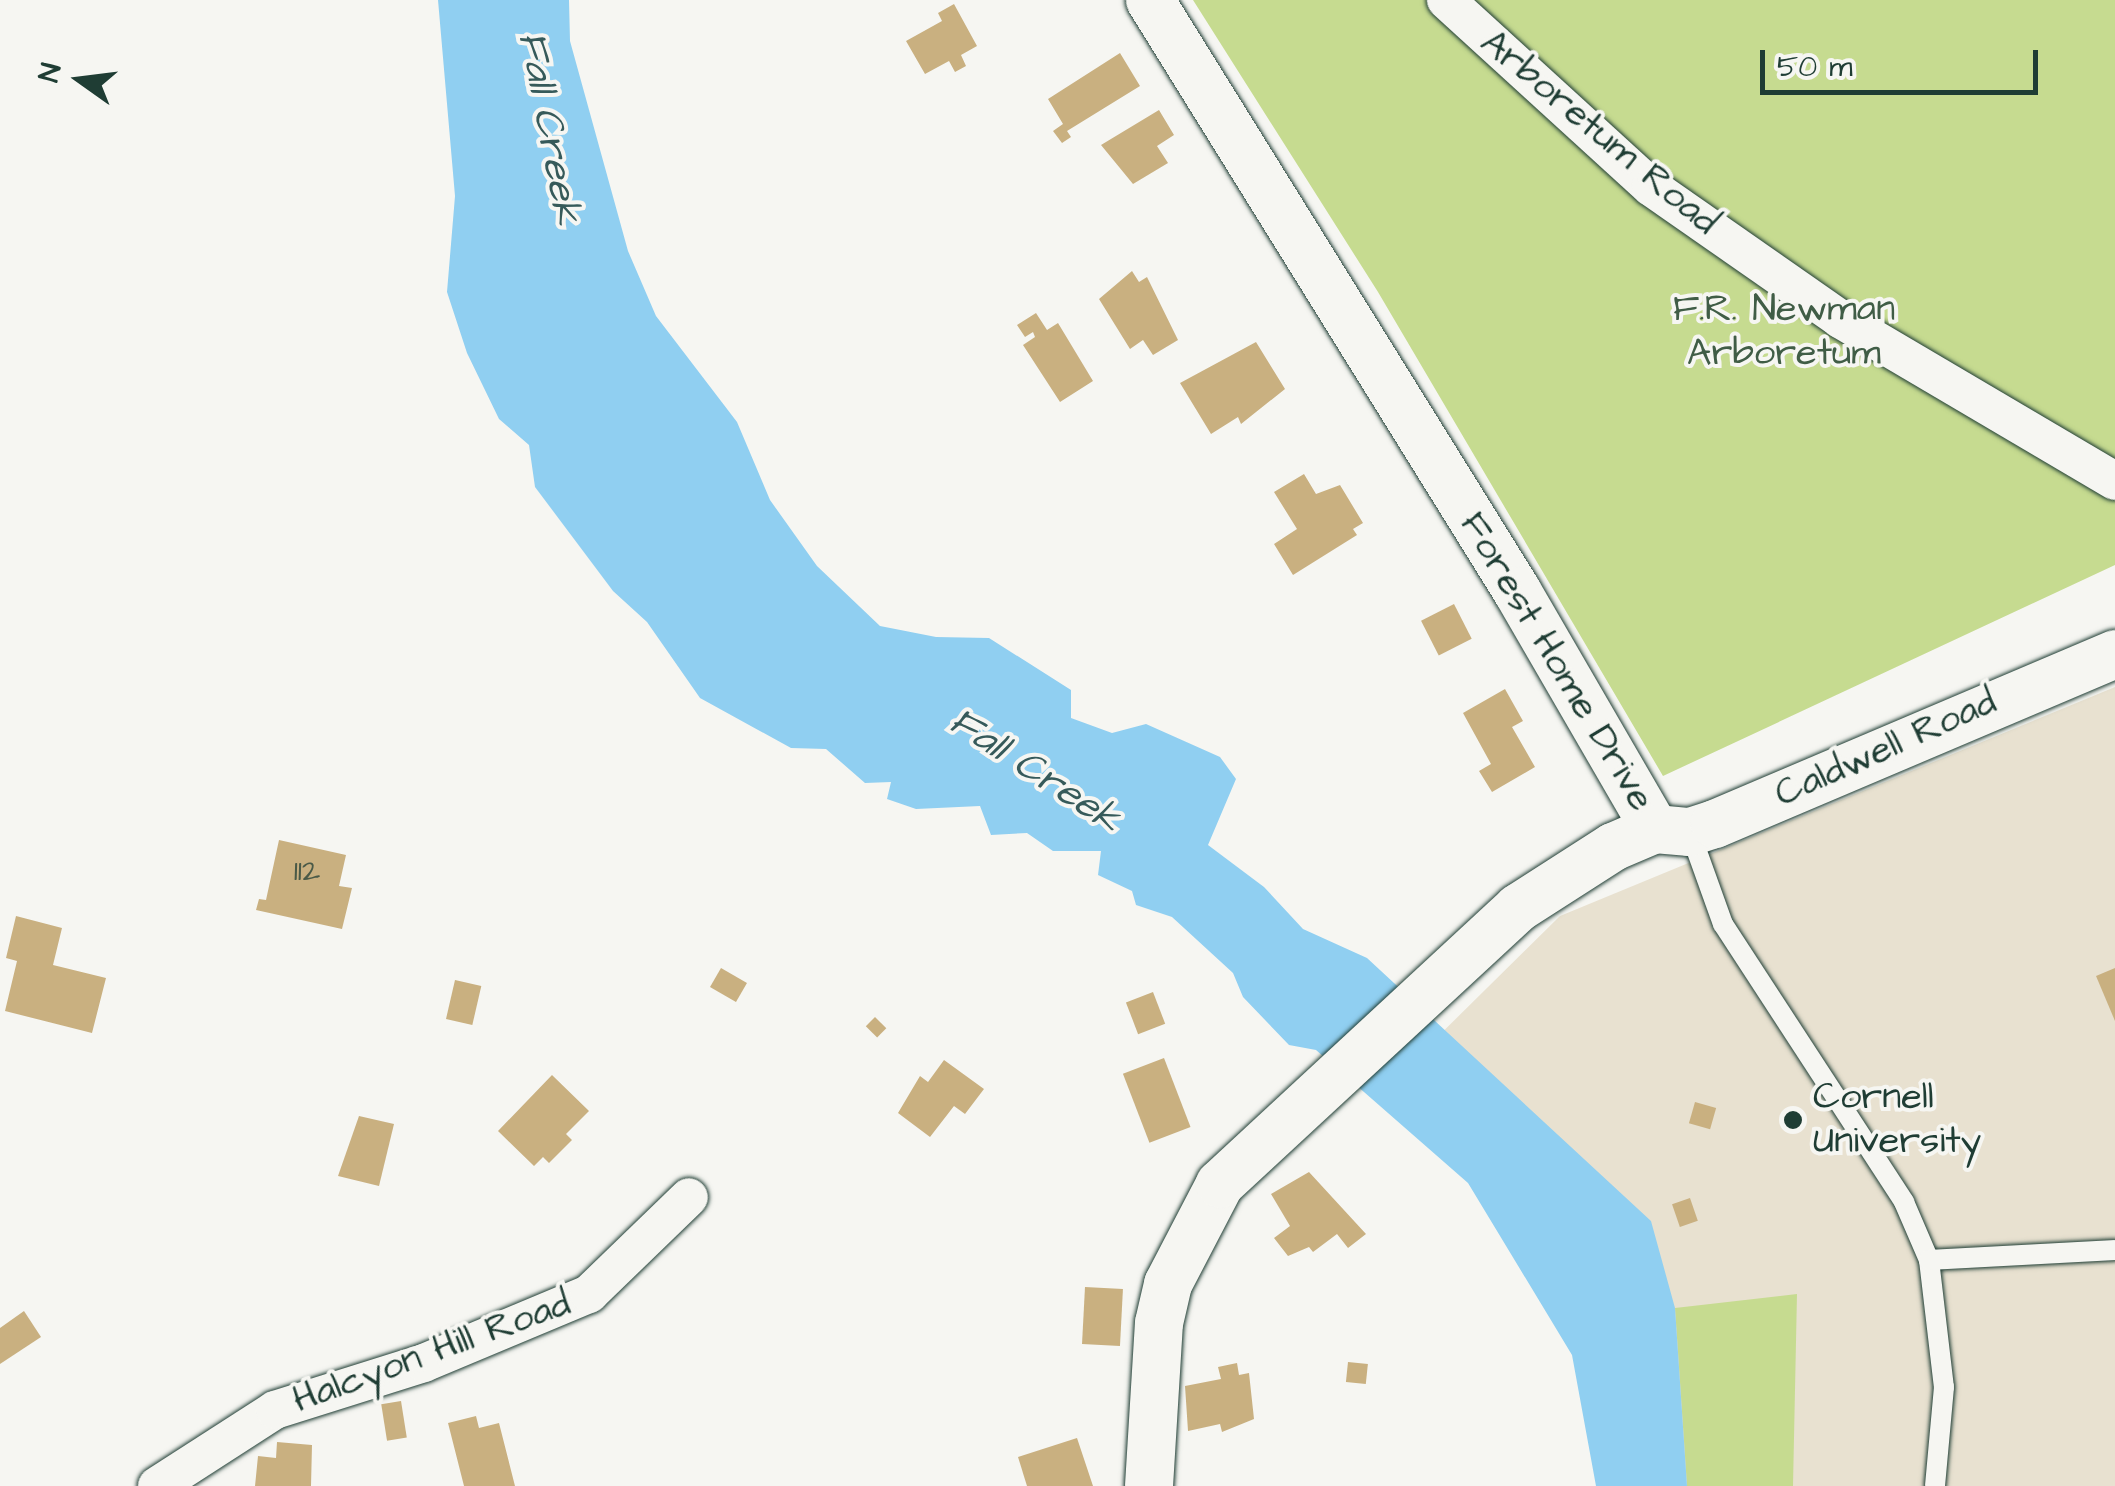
<!DOCTYPE html>
<html>
<head>
<meta charset="utf-8">
<style>
	body { margin:0 }
	#map { position:relative; width:2115px; height:1486px; overflow:hidden; background:#f6f6f2; font-family:"Architects Daughter",sans-serif }
	div>[style] { position:absolute }
	[style*='--x'] { left:calc(var(--x)*1px); top:calc(var(--y)*1px); width:calc(var(--w)*1px); rotate:calc(var(--a)*1deg) }
	.built>* { inset:0; background:#e8e1d0 }
	.green>* { inset:0; background:#c6db90 }
	.water>* { inset:0; background:#90cff1 }
	.building>* { inset:0; background:#c9b080; transform-origin:0 0 }
	.roads { filter:drop-shadow(0 0 2px #1f3d34) drop-shadow(0 0 2px #1f3d34) }
	.service>* { height:20px; margin:-10px; padding:0 10px; transform-origin:10px; border-radius:10px; background:#f6f6f2 }
	.minor>* { height:38px; margin:-19px; padding:0 19px; transform-origin:19px; border-radius:19px; background:#f6f6f2 }
	.tertiary>* { height:48px; margin:-24px; padding:0 24px; transform-origin:24px; border-radius:24px; background:#f6f6f2 }
	.dots>* { width:28px; height:28px; translate:-50% -50%; box-sizing:border-box; border:5px solid #f6f6f2; border-radius:50% }
	span { translate:-50% -50%; white-space:nowrap; text-align:center; line-height:1.15; -webkit-text-stroke:8px #f6f6f2; paint-order:stroke }
	.number-label { font-size:32px; color:#4a5a47 }
	.number-label span { -webkit-text-stroke-width:0 }
	.street-label { font-size:38px; color:#1f3d34 }
	.park-label { font-size:38px; color:#405d46 }
	.poi-label { font-size:38px; color:#1f3d34 }
	.left { translate:0 -50%; text-align:left }
	.water-label { font-size:40px; color:#365a5a; font-style:italic }
	.north { position:absolute; left:30px; top:30px; width:100px; height:100px; -webkit-text-stroke:8px #f6f6f2; paint-order:stroke; rotate:284deg; font-size:28px; font-weight:700; line-height:40px; text-align:center; color:#1f3d34 }
	.north::after { content:''; display:block; margin:auto; width:35px; height:45px; background:#1f3d34; clip-path:polygon(50% 0,100% 100%,50% 72%,0 100%) }
	.scale { position:absolute; left:1760px; top:50px; width:278px; height:45px; box-sizing:border-box; border:5px solid #1f3d34; border-top:0; padding-left:12px; font-size:30px; line-height:35px; white-space:nowrap; color:#1f3d34; -webkit-text-stroke:8px #f6f6f2; paint-order:stroke }
</style>
</head>
<body>
<div id="map">
	<div class="built">
		<i style="clip-path:polygon(2115px 687px,2115px 1486px,1631px 1486px,1604px 1320px,1410px 1064px,1560px 916px)"></i>
	</div>
	<div class="green">
		<i style="clip-path:polygon(1193px 0,2115px 0,2115px 565px,1663px 776px,1378px 292px)"></i>
		<i style="clip-path:polygon(1797px 1294px,1793px 1486px,1687px 1486px,1675px 1308px)"></i>
	</div>
	<div class="water">
		<i style="clip-path:polygon(438px 0,569px 0,570px 41px,628px 251px,656px 316px,737px 422px,770px 500px,817px 566px,880px 626px,936px 637px,989px 638px,1071px 690px,1071px 718px,1112px 733px,1146px 724px,1220px 757px,1236px 779px,1208px 845px,1264px 887px,1303px 929px,1367px 958px,1651px 1221px,1675px 1308px,1687px 1486px,1596px 1486px,1572px 1355px,1468px 1183px,1316px 1050px,1289px 1045px,1243px 997px,1233px 973px,1172px 917px,1136px 905px,1132px 891px,1098px 875px,1101px 851px,1053px 851px,1027px 833px,991px 835px,980px 806px,916px 809px,887px 799px,891px 782px,865px 783px,826px 749px,791px 748px,700px 698px,647px 622px,613px 591px,535px 487px,529px 445px,499px 419px,467px 353px,447px 292px,455px 196px)"></i>
	</div>
	<div class="building">
		<i style="clip-path:polygon(954px 4px,977px 46px,961px 55px,966px 66px,955px 72px,949px 61px,925px 74px,906px 41px,942px 21px,938px 13px)"></i>
		<i style="clip-path:polygon(1120px 53px,1140px 86px,1067px 131px,1071px 137px,1062px 143px,1053px 131px,1063px 124px,1048px 99px)"></i>
		<i style="clip-path:polygon(1159px 110px,1174px 135px,1157px 146px,1168px 163px,1133px 184px,1101px 145px)"></i>
		<i style="clip-path:polygon(1132px 271px,1139px 282px,1147px 277px,1178px 340px,1153px 355px,1143px 340px,1130px 349px,1099px 299px)"></i>
		<i style="clip-path:polygon(1036px 313px,1047px 330px,1058px 323px,1093px 381px,1060px 402px,1023px 345px,1035px 337px,1033px 332px,1025px 337px,1017px 325px)"></i>
		<i style="clip-path:polygon(1256px 342px,1285px 389px,1241px 424px,1238px 417px,1211px 434px,1180px 383px)"></i>
		<i style="clip-path:polygon(1304px 474px,1316px 494px,1340px 485px,1363px 523px,1353px 529px,1357px 535px,1293px 575px,1274px 544px,1297px 529px,1274px 492px)"></i>
		<i style="left:1454px;top:604px;width:39px;height:37px;rotate:63deg"></i>
		<i style="clip-path:polygon(1505px 689px,1523px 721px,1512px 727px,1535px 767px,1492px 792px,1479px 771px,1491px 764px,1463px 713px)"></i>
		<i style="clip-path:polygon(279px 840px,346px 855px,339px 886px,352px 888px,342px 929px,256px 910px,259px 899px,266px 900px)"></i>
		<i style="clip-path:polygon(16px 916px,62px 928px,53px 965px,106px 978px,92px 1033px,5px 1011px,17px 961px,6px 958px)"></i>
		<i style="left:721px;top:968px;width:30px;height:22px;rotate:30deg"></i>
		<i style="clip-path:polygon(2115px 968px,2115px 1021px,2096px 976px)"></i>
		<i style="left:455px;top:980px;width:27px;height:40px;rotate:13deg"></i>
		<i style="left:1153px;top:992px;width:34px;height:29px;rotate:69deg"></i>
		<i style="left:875px;top:1017px;width:16px;height:13px;rotate:45deg"></i>
		<i style="left:1164px;top:1058px;width:74px;height:44px;rotate:69deg"></i>
		<i style="clip-path:polygon(944px 1060px,984px 1089px,965px 1114px,954px 1106px,930px 1137px,898px 1113px,920px 1076px,928px 1082px)"></i>
		<i style="clip-path:polygon(552px 1075px,589px 1111px,566px 1134px,572px 1140px,549px 1163px,543px 1157px,534px 1166px,498px 1131px)"></i>
		<i style="left:1695px;top:1102px;width:22px;height:22px;rotate:16deg"></i>
		<i style="clip-path:polygon(359px 1116px,394px 1124px,379px 1186px,338px 1176px)"></i>
		<i style="clip-path:polygon(1309px 1172px,1366px 1234px,1348px 1248px,1337px 1234px,1313px 1252px,1309px 1247px,1288px 1256px,1274px 1238px,1290px 1226px,1271px 1194px)"></i>
		<i style="left:1690px;top:1198px;width:24px;height:19px;rotate:71deg"></i>
		<i style="left:1085px;top:1287px;width:38px;height:57px;rotate:3deg"></i>
		<i style="clip-path:polygon(24px 1311px,41px 1337px,0 1364px,0 1328px)"></i>
		<i style="left:1348px;top:1362px;width:20px;height:20px;rotate:6deg"></i>
		<i style="clip-path:polygon(1237px 1363px,1239px 1375px,1249px 1373px,1254px 1419px,1222px 1432px,1220px 1424px,1188px 1431px,1185px 1386px,1221px 1379px,1218px 1367px)"></i>
		<i style="left:401px;top:1401px;width:37px;height:20px;rotate:81deg"></i>
		<i style="clip-path:polygon(476px 1416px,479px 1428px,499px 1423px,515px 1486px,464px 1486px,448px 1423px)"></i>
		<i style="clip-path:polygon(1077px 1438px,1093px 1486px,1027px 1486px,1018px 1457px)"></i>
		<i style="clip-path:polygon(277px 1442px,312px 1445px,311px 1486px,255px 1486px,258px 1456px,276px 1458px)"></i>
	</div>
	<div class="roads">
		<div class="service">
			<i style="--x:1690;--y:832;--w:98;--a:70.3"></i>
			<i style="--x:1723;--y:924;--w:332;--a:56.9"></i>
			<i style="--x:1904;--y:1202;--w:63;--a:66.7"></i>
			<i style="--x:1929;--y:1260;--w:128;--a:83.3"></i>
			<i style="--x:1944;--y:1387;--w:99;--a:95.2"></i>
			<i style="--x:1929;--y:1260;--w:186;--a:-3.1"></i>
		</div>
		<div class="minor">
			<i style="--x:1446;--y:0;--w:277;--a:42.4"></i>
			<i style="--x:1651;--y:187;--w:231;--a:34.9"></i>
			<i style="--x:1840;--y:319;--w:319;--a:30.5"></i>
			<i style="--x:157;--y:1486;--w:140;--a:-32.8"></i>
			<i style="--x:275;--y:1410;--w:156;--a:-17.5"></i>
			<i style="--x:424;--y:1363;--w:179;--a:-22.7"></i>
			<i style="--x:589;--y:1294;--w:139;--a:-44.1"></i>
		</div>
		<div class="tertiary">
			<i style="--x:1150;--y:0;--w:696;--a:58.16"></i>
			<i style="--x:1517;--y:591;--w:275;--a:59.9"></i>
			<i style="--x:1149;--y:1486;--w:163;--a:-86.5"></i>
			<i style="--x:1159;--y:1323;--w:40;--a:-77"></i>
			<i style="--x:1168;--y:1284;--w:113;--a:-62.5"></i>
			<i style="--x:1220;--y:1184;--w:406;--a:-42.8"></i>
			<i style="--x:1518;--y:908;--w:113;--a:-32.7"></i>
			<i style="--x:1613;--y:847;--w:46;--a:-23.2"></i>
			<i style="--x:1655;--y:829;--w:35;--a:5"></i>
			<i style="--x:1690;--y:832;--w:26;--a:-18"></i>
			<i style="--x:1715;--y:824;--w:435;--a:-23"></i>
		</div>
	</div>
	<div class="dots">
		<i style="left:1793px;top:1120px;background:#1f3d34"></i>
	</div>
	<div class="number-label">
		<span style="left:307px;top:871px">112</span>
	</div>
	<div class="street-label">
		<span style="left:1599px;top:133px;rotate:40deg">Arboretum Road</span>
		<span style="left:1556px;top:662px;rotate:59deg">Forest Home Drive</span>
		<span style="left:1886px;top:749px;rotate:-24deg">Caldwell Road</span>
		<span style="left:432px;top:1353px;rotate:-20deg">Halcyon Hill Road</span>
	</div>
	<div class="park-label">
		<span style="left:1784px;top:332px">F.R. Newman<br>Arboretum</span>
	</div>
	<div class="poi-label">
		<span class="left" style="left:1813px;top:1120px">Cornell<br>University</span>
	</div>
	<div class="water-label">
		<span style="left:549px;top:128px;rotate:79deg">Fall Creek</span>
		<span style="left:1035px;top:771px;rotate:33deg">Fall Creek</span>
	</div>
	<div class="north">N</div>
	<div class="scale">50 m</div>
</div>
</body>
</html>
